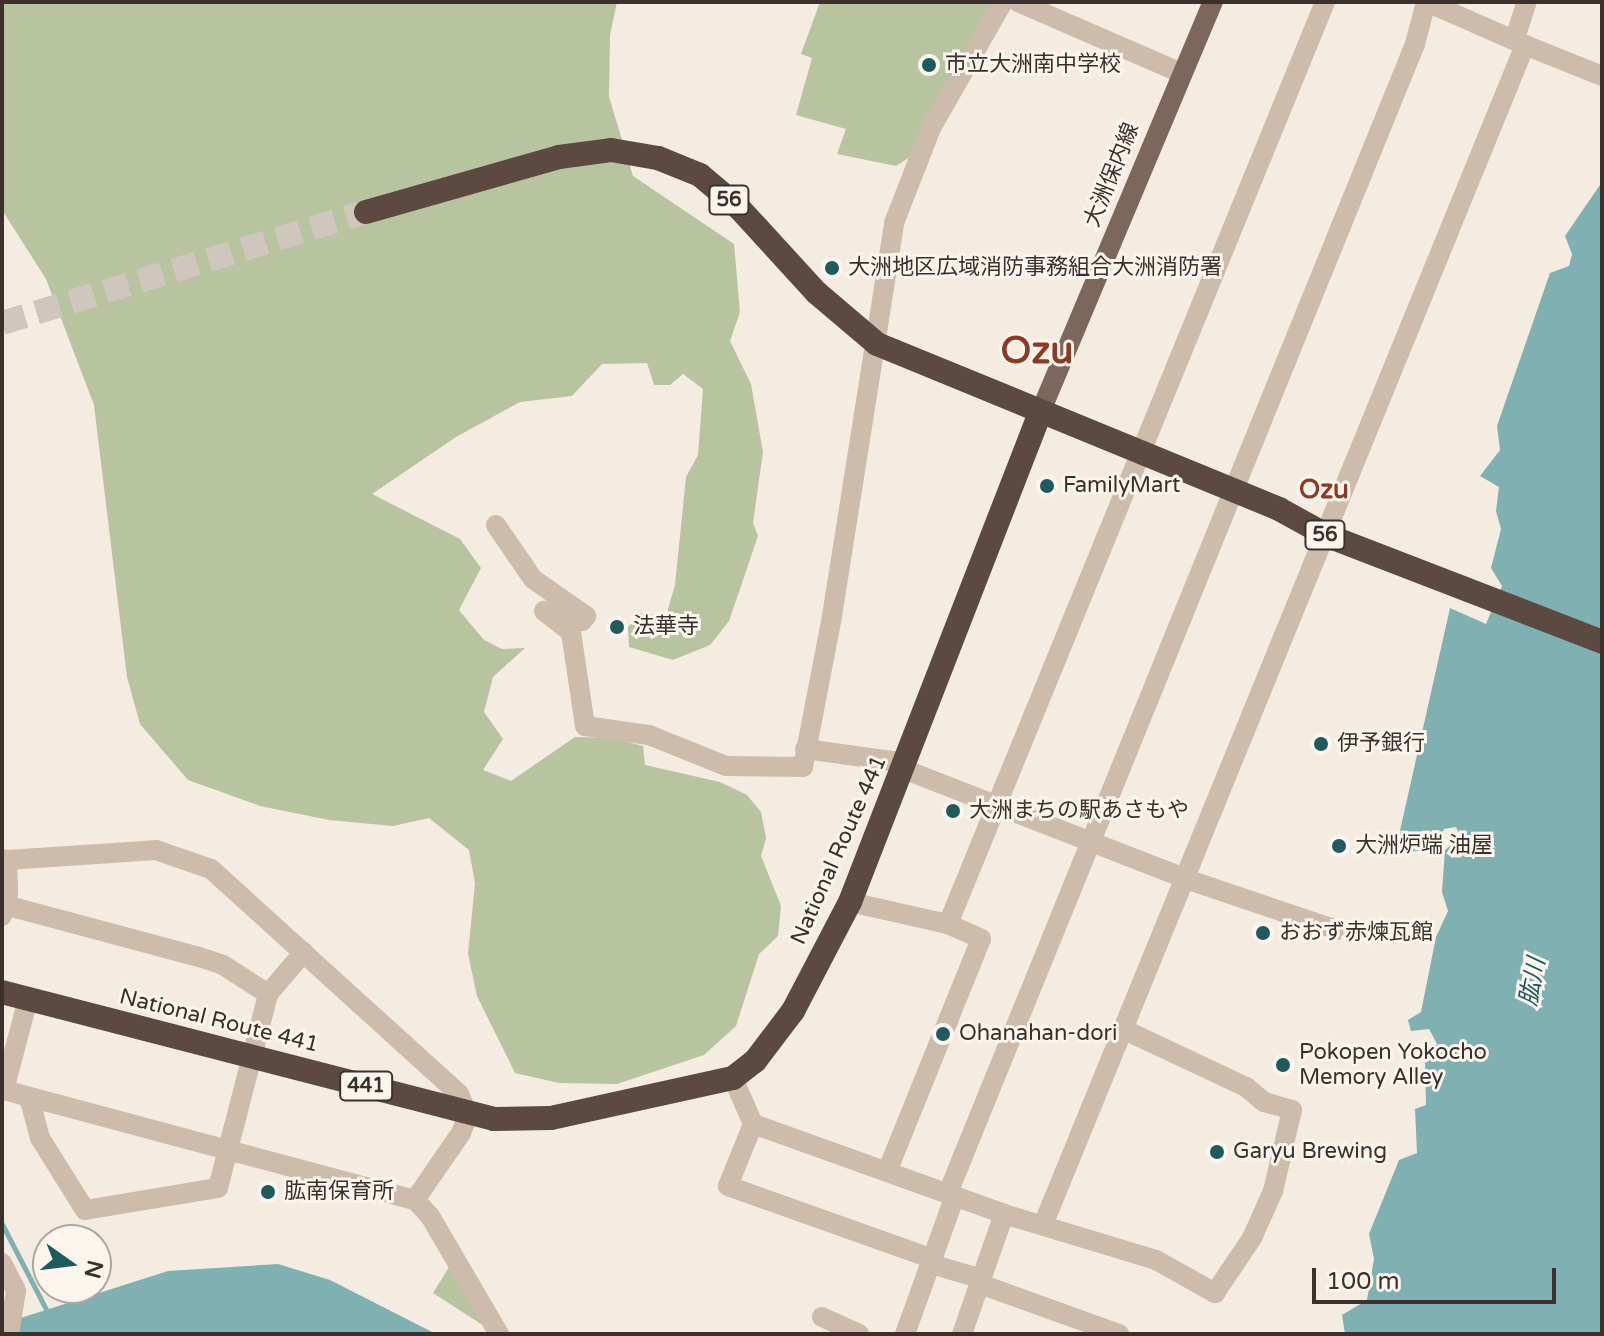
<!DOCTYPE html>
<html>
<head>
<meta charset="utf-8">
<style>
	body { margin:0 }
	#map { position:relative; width:1604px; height:1336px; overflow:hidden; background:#f4ebe1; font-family:"Varela Round","Noto Sans JP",sans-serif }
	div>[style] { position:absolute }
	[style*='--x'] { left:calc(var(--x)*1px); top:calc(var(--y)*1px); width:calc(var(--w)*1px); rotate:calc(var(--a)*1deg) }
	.green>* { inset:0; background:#b8c4a0 }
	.water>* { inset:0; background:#7fb0b2 }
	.stream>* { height:5px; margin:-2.5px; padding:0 2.5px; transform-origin:2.5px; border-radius:2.5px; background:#7fb0b2 }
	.highway-tunnel>* { height:24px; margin-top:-12px; transform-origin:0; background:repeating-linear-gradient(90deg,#cfc6bd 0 24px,transparent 0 36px) }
	.minor>* { height:20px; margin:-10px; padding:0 10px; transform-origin:10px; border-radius:10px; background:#cdbbac }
	.major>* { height:20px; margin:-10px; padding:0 10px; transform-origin:10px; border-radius:10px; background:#7d675c }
	.highway>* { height:24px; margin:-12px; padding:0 12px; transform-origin:12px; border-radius:12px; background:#5c4a42 }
	.dots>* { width:22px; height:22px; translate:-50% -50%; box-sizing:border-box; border:4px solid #fbf5ee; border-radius:50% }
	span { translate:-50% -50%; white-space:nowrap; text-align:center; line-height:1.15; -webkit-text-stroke:6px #fbf5ee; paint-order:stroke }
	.shield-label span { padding:2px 6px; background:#fbf5ee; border:2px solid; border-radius:6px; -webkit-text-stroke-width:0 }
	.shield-label { font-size:20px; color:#3b302b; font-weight:700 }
	.poi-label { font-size:22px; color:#3b302b }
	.left { translate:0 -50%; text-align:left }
	.street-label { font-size:22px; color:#3b302b }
	.water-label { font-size:24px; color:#1f5a5e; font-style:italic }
	.quarter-label { font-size:26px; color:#8c3b22; font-weight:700 }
	.town-label { font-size:38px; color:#8c3b22; font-weight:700 }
	.frame { position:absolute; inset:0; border:4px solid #3b302b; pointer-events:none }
	.north { position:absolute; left:32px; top:1224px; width:80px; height:80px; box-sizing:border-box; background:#fbf5ee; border:2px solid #aea6a0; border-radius:50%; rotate:104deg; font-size:22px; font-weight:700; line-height:32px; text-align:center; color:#3b302b }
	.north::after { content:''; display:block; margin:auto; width:28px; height:36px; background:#1f5a5e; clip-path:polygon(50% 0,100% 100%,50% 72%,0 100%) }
	.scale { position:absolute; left:1312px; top:1268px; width:244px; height:36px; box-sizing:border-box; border:4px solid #3b302b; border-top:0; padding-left:10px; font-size:24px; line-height:28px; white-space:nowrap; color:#3b302b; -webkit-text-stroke:6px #fbf5ee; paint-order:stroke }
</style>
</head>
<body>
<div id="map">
	<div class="green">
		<i style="clip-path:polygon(2px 2px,617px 2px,610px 35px,609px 97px,633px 176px,734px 244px,740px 312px,730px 341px,751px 384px,763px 452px,753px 523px,758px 536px,729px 621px,710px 645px,673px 660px,629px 647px,628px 627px,640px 613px,666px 616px,675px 585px,686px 477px,698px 455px,703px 389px,683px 374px,670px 385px,654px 385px,647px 363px,602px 364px,572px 396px,520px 402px,456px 437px,372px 494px,460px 539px,481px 568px,459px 610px,484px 640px,502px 649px,525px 648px,493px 677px,484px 712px,503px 739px,483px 770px,511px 781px,575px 737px,611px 738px,643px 746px,645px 765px,720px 782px,747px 795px,761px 812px,766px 838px,761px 856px,781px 906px,778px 936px,759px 954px,736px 1026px,704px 1055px,617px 1084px,559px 1083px,515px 1073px,477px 996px,468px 954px,475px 883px,469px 850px,429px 818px,393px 826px,329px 820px,260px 806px,188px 780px,140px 724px,127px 677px,94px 405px,46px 279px,2px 210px)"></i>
		<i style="clip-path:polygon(820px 2px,999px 2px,913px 155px,896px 166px,837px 154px,846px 129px,796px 115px,812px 58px,801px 54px)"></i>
		<i style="clip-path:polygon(451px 1264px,486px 1318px,481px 1324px,433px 1293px)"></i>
	</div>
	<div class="water">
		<i style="clip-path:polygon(1602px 182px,1602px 1334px,1345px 1334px,1342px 1315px,1367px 1300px,1374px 1259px,1369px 1234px,1399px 1160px,1417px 1153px,1415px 1109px,1426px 1105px,1425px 1060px,1437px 1044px,1429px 1029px,1411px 1031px,1408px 1020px,1421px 1012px,1436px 937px,1448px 911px,1442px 892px,1445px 850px,1461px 837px,1456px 827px,1444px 829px,1440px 840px,1425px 850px,1395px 853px,1450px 608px,1486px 624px,1502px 586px,1491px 568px,1501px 529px,1496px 511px,1499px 487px,1480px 476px,1500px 450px,1497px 426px,1550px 273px,1569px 266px,1572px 254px,1565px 236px)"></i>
		<i style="clip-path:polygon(278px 1264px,330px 1280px,436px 1334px,2px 1334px,2px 1324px,168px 1271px)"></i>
	</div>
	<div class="stream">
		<i style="--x:2;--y:1224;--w:102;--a:62.7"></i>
	</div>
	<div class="highway-tunnel">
		<i style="--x:2;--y:323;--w:381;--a:-17"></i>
	</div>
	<div class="minor">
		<i style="--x:1018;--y:2;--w:178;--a:23.5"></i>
		<i style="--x:1427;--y:2;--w:107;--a:23.7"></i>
		<i style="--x:1515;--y:38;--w:38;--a:-72"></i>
		<i style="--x:496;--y:525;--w:65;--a:55.6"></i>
		<i style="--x:533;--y:579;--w:65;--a:34.9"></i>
		<i style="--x:586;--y:616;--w:6;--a:129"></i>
		<i style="--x:582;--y:621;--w:39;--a:-165"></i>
		<i style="--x:544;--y:611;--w:34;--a:38"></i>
		<i style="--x:571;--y:632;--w:95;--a:81.5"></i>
		<i style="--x:585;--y:726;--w:65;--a:8"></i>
		<i style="--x:649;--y:735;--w:83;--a:21.9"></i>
		<i style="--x:726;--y:766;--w:77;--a:0.7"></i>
		<i style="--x:803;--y:767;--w:154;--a:-79.1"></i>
		<i style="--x:832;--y:616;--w:398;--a:-81"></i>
		<i style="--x:894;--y:223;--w:102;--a:-68.7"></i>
		<i style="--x:931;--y:128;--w:145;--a:-60.3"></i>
		<i style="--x:805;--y:749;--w:102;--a:7.9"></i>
		<i style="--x:903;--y:769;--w:304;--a:21.2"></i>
		<i style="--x:1186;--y:879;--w:159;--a:18.7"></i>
		<i style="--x:2;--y:859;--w:5;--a:11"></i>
		<i style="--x:7;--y:860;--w:33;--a:88"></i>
		<i style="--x:8;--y:893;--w:24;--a:105"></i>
		<i style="--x:7;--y:860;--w:149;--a:-3.8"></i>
		<i style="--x:156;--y:850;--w:58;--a:19.1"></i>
		<i style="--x:211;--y:869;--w:335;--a:42.2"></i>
		<i style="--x:459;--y:1094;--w:23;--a:67"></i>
		<i style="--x:468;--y:1115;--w:19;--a:111"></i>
		<i style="--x:461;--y:1133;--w:81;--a:124.5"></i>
		<i style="--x:850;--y:902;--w:100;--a:12.7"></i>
		<i style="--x:948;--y:924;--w:36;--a:24"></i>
		<i style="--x:981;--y:939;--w:248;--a:112"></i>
		<i style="--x:5;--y:905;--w:198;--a:15"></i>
		<i style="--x:196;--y:956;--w:28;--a:18"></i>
		<i style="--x:223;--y:965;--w:54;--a:32.8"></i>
		<i style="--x:948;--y:924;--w:996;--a:-67.76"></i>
		<i style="--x:28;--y:999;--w:94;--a:104.8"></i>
		<i style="--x:4;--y:1090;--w:425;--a:15"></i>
		<i style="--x:415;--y:1200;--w:22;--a:47"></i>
		<i style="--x:430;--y:1216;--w:137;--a:59.7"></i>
		<i style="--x:733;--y:1078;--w:50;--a:66.5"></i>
		<i style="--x:753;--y:1124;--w:267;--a:19.7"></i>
		<i style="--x:1004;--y:1214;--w:159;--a:16.8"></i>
		<i style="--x:1156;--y:1260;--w:68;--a:29.2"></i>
		<i style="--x:1215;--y:1293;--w:66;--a:-56.1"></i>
		<i style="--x:1252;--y:1238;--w:51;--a:-65.9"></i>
		<i style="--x:1273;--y:1191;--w:83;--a:-76.8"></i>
		<i style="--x:1292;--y:1110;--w:29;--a:-164"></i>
		<i style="--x:1264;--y:1102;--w:23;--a:-140"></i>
		<i style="--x:1246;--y:1087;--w:136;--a:-154.8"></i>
		<i style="--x:29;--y:1097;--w:42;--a:75"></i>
		<i style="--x:40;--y:1138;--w:85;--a:58"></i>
		<i style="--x:85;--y:1210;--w:135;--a:-9.4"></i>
		<i style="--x:218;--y:1188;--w:200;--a:-75.5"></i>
		<i style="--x:268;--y:994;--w:55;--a:-49.4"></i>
		<i style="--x:753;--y:1124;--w:67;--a:112"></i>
		<i style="--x:728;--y:1186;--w:218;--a:19.6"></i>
		<i style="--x:948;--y:1193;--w:1240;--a:-67.88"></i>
		<i style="--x:1415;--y:44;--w:43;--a:-75.3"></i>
		<i style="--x:1043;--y:1225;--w:1275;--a:-67.78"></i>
		<i style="--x:1525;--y:45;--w:83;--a:21.9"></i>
		<i style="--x:2;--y:1263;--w:31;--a:63"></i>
		<i style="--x:16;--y:1291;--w:44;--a:99.2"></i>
		<i style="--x:931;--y:1264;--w:53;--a:16.4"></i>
		<i style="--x:980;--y:1284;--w:148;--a:19.8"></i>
		<i style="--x:822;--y:1317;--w:41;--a:24.7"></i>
		<i style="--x:905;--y:1334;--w:147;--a:-70.1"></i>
		<i style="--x:962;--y:1334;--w:127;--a:-70.7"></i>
	</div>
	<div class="major">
		<i style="--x:1040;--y:413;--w:446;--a:-67.2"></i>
	</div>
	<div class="highway">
		<i style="--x:366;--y:212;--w:201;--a:-15.9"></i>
		<i style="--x:559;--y:157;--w:52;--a:-7.7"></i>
		<i style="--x:611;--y:150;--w:48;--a:9.7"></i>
		<i style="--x:658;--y:158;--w:45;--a:22"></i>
		<i style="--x:700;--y:175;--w:51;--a:40.2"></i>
		<i style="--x:739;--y:208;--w:115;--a:47.5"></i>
		<i style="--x:817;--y:293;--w:79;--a:40.4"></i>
		<i style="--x:877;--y:344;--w:435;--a:22.3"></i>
		<i style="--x:1279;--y:509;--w:56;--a:28.9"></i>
		<i style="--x:1328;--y:536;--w:294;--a:21.1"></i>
		<i style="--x:2;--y:992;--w:508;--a:14.47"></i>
		<i style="--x:494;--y:1119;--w:57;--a:-1"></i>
		<i style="--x:551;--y:1118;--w:186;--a:-12.4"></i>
		<i style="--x:733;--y:1078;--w:28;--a:-38"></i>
		<i style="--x:755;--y:1061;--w:63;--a:-52.8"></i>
		<i style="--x:793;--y:1011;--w:123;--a:-62.4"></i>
		<i style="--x:850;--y:902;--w:525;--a:-68.77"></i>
	</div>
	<div class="dots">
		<i style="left:929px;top:65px;background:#1f5a5e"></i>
		<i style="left:832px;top:268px;background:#1f5a5e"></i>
		<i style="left:1047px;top:486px;background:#1f5a5e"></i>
		<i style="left:617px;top:627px;background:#1f5a5e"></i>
		<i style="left:1321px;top:744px;background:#1f5a5e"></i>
		<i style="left:953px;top:811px;background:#1f5a5e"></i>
		<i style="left:1339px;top:846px;background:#1f5a5e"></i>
		<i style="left:1263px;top:933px;background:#1f5a5e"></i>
		<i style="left:943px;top:1034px;background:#1f5a5e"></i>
		<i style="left:1283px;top:1065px;background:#1f5a5e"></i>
		<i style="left:1217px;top:1152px;background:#1f5a5e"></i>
		<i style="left:268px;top:1192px;background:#1f5a5e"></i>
	</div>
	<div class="shield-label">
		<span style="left:729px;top:200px">56</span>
		<span style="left:1325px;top:535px">56</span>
		<span style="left:366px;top:1086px">441</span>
	</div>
	<div class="poi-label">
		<span class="left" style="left:945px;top:65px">市立大洲南中学校</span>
		<span class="left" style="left:848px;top:268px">大洲地区広域消防事務組合大洲消防署</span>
		<span class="left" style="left:1063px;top:486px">FamilyMart</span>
		<span class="left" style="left:633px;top:627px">法華寺</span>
		<span class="left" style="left:1337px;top:744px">伊予銀行</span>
		<span class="left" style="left:969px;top:811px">大洲まちの駅あさもや</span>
		<span class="left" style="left:1355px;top:846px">大洲炉端 油屋</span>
		<span class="left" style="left:1279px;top:933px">おおず赤煉瓦館</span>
		<span class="left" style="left:959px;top:1034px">Ohanahan-dori</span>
		<span class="left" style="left:1299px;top:1065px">Pokopen Yokocho<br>Memory Alley</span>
		<span class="left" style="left:1233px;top:1152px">Garyu Brewing</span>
		<span class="left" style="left:284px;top:1192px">肱南保育所</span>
	</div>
	<div class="street-label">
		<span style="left:1112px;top:175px;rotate:-68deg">大洲保内線</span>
		<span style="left:839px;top:850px;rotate:-66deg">National Route 441</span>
		<span style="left:219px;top:1021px;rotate:14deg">National Route 441</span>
	</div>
	<div class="water-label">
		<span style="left:1533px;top:982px;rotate:-79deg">肱川</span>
	</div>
	<div class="quarter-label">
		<span style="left:1324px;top:490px">Ozu</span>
	</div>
	<div class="town-label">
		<span style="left:1037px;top:352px">Ozu</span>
	</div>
	<div class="frame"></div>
	<div class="north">N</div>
	<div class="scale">100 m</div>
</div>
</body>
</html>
